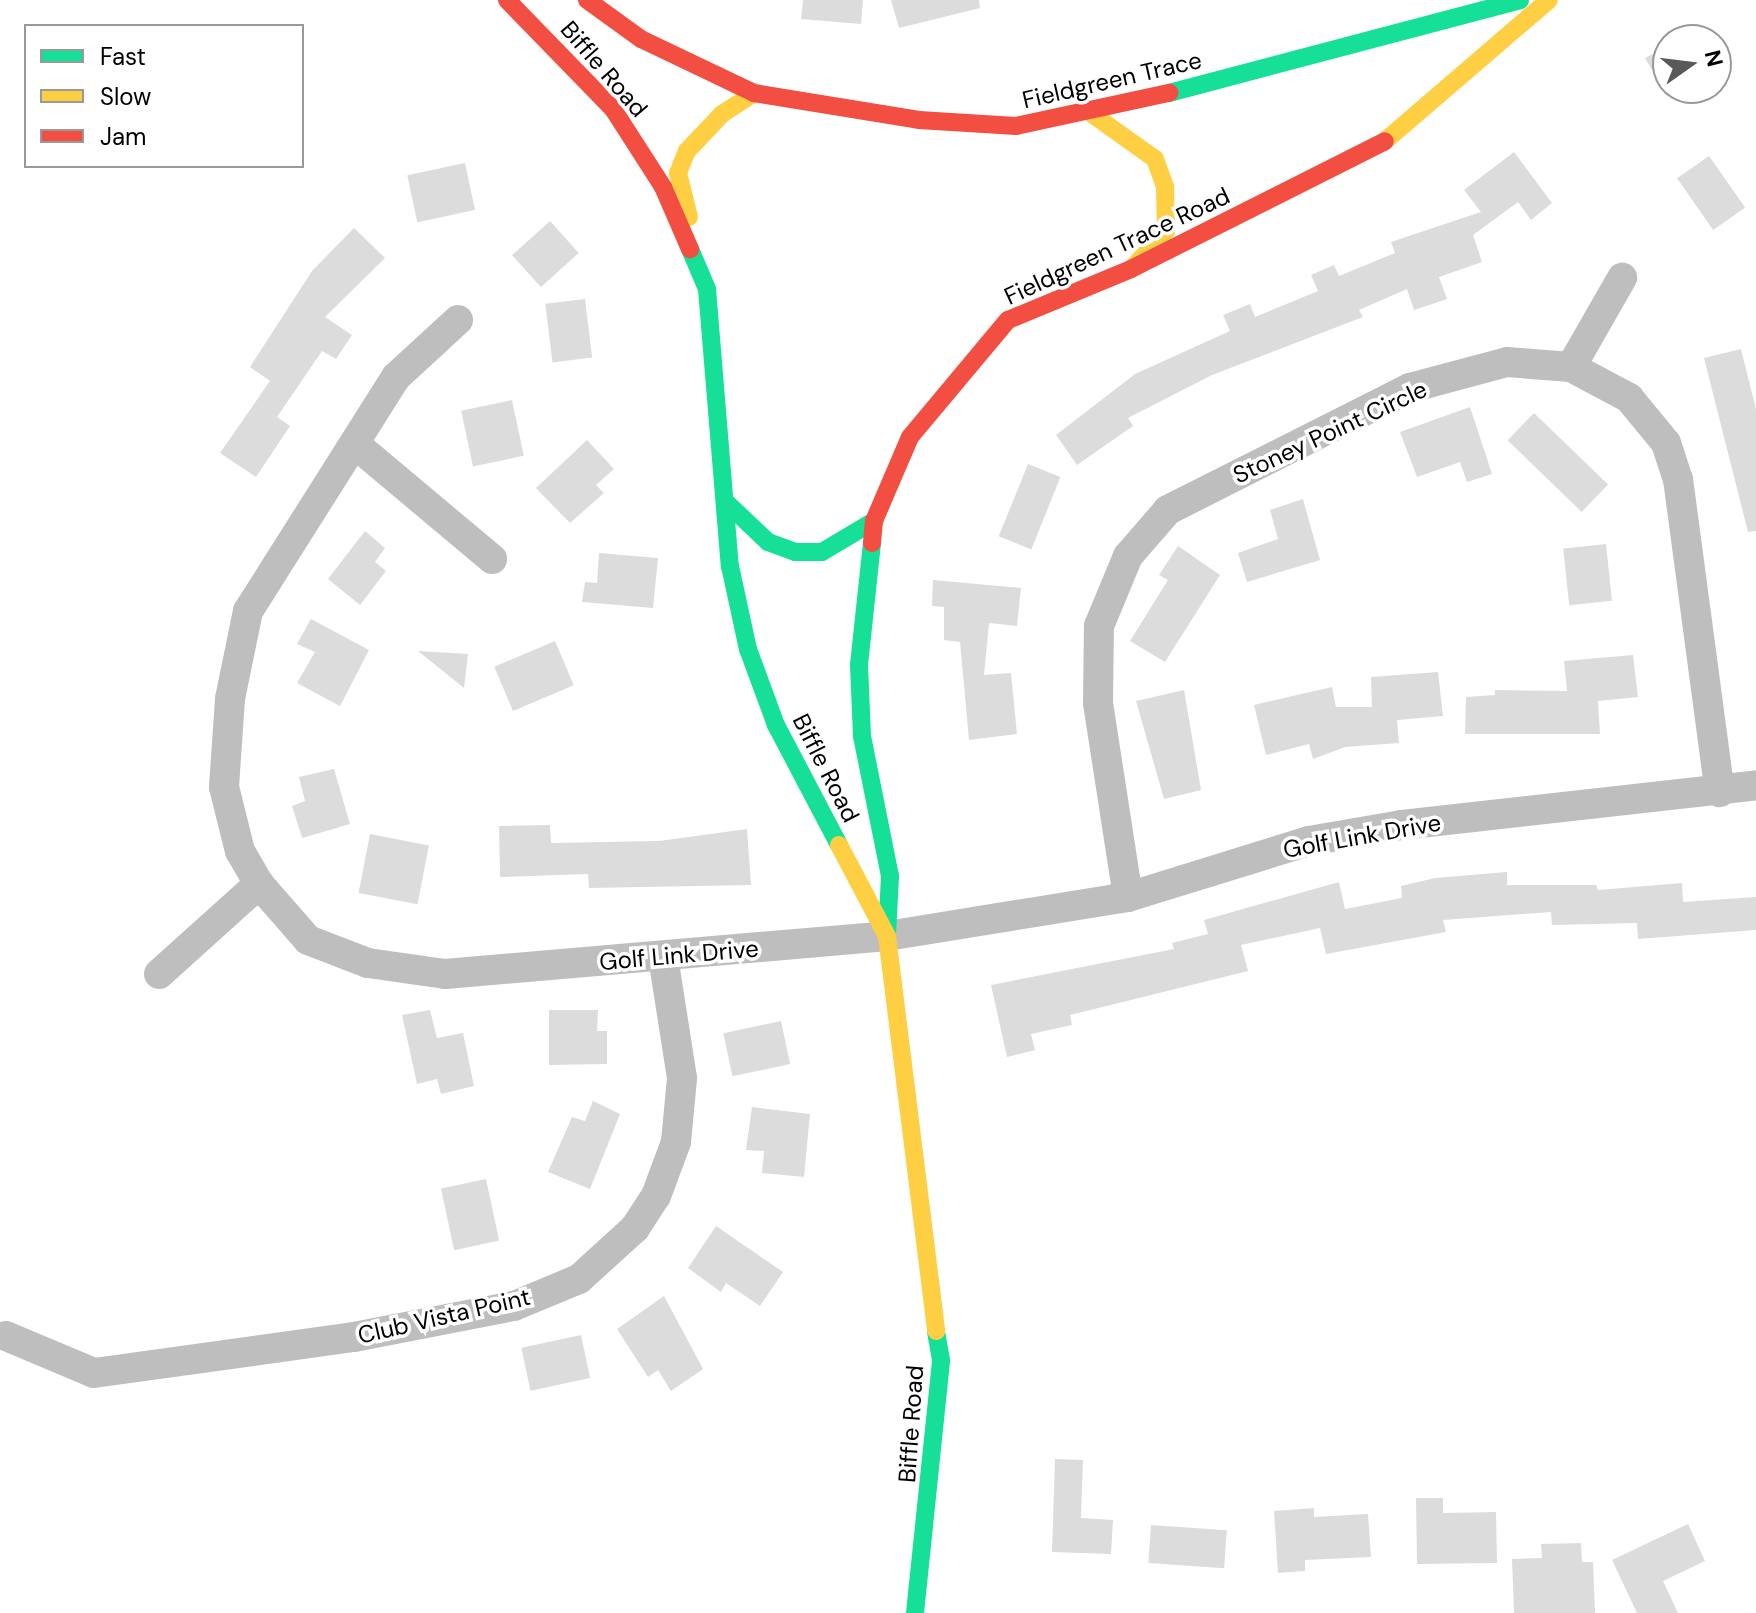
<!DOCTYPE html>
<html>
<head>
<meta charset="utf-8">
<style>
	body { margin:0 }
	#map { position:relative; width:1756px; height:1613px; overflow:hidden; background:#fff; font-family:"DM Sans",sans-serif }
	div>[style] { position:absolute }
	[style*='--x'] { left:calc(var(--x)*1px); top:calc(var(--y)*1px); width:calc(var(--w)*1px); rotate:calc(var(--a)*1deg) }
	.building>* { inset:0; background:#dcdcdc; transform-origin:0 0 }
	.street>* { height:30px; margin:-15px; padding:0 15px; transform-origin:15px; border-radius:15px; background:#bebebe }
	.fast>* { height:18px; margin:-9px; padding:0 9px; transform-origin:9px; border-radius:9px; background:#16e098 }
	.slow>* { height:18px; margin:-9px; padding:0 9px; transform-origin:9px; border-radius:9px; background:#ffcf43 }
	.jam>* { height:18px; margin:-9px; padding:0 9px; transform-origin:9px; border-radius:9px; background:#f24e42 }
	span { translate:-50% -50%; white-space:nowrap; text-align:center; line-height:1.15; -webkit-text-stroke:7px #fff; paint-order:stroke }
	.street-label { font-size:24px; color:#000 }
	.legend { position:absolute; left:24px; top:24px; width:280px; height:144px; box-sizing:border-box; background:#fff; border:2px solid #999; margin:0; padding:10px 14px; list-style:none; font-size:24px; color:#000 }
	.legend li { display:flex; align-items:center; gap:16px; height:40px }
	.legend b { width:40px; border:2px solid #999 }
	.north { position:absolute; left:1652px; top:24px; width:80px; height:80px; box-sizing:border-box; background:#fff; border:2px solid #999; border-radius:50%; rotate:76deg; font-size:22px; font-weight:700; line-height:32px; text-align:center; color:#000 }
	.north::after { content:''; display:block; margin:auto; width:28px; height:36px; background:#595959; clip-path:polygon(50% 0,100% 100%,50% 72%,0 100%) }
</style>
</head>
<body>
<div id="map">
	<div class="building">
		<i style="clip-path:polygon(803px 0,863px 0,861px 24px,801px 19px)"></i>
		<i style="clip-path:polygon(891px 0,979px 0,980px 8px,899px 28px)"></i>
		<i style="clip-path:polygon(1668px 46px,1668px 97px,1645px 58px)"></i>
		<i style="clip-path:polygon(1514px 152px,1552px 203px,1531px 220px,1518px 202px,1473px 235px,1482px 262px,1439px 277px,1447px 299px,1414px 310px,1407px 289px,1359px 310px,1363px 317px,1212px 375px,1128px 418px,1133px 426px,1077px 465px,1056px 435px,1135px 374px,1230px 331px,1223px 315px,1250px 304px,1255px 317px,1318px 291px,1311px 275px,1334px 265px,1339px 276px,1395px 253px,1391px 242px,1481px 212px,1464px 190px)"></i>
		<i style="left:1709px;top:156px;width:63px;height:39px;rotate:55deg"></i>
		<i style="left:465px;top:163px;width:48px;height:59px;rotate:78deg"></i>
		<i style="left:550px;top:221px;width:43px;height:51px;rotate:48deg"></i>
		<i style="clip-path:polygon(354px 228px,385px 258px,325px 317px,352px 335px,336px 359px,322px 351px,277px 417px,290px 426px,256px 477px,220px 453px,270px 381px,250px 367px,312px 271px)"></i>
		<i style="left:585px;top:299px;width:59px;height:40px;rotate:83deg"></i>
		<i style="clip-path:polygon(1741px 349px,1756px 409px,1756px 531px,1748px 532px,1704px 358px)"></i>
		<i style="left:512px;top:400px;width:57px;height:52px;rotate:78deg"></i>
		<i style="clip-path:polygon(1470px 407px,1492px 474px,1467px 482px,1460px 462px,1417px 477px,1400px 432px)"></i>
		<i style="left:1534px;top:413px;width:103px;height:38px;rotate:44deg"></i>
		<i style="clip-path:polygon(587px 440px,614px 469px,596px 485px,604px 493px,570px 523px,536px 488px)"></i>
		<i style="left:1028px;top:464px;width:35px;height:78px;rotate:22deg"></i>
		<i style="clip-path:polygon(1303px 499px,1320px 560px,1247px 582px,1238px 553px,1278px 539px,1270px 510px)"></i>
		<i style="clip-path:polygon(365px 531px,385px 548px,375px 562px,386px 571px,360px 605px,328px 579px)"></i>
		<i style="left:1606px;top:544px;width:57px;height:43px;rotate:84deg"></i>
		<i style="clip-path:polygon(1178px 546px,1220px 575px,1165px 662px,1130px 641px,1168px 580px,1159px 575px)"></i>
		<i style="clip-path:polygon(599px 553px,658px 558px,653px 608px,582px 602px,585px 582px,597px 583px)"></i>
		<i style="clip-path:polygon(933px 580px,1021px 588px,1017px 626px,989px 623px,984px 675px,1011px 673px,1017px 734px,969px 740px,960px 642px,944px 640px,944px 607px,932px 606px)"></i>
		<i style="clip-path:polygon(311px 619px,369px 650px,340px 706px,297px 683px,315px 652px,297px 644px)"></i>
		<i style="left:555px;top:641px;width:48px;height:66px;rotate:67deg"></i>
		<i style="clip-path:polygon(418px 651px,468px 654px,464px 688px)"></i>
		<i style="clip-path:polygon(1633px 655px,1638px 697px,1598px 701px,1600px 734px,1465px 734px,1466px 697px,1495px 695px,1495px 690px,1567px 691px,1564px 661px)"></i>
		<i style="clip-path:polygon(1438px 672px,1443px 716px,1397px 720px,1399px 743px,1345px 747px,1313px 759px,1309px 744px,1266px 755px,1254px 705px,1332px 687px,1336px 707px,1372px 707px,1371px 677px)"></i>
		<i style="clip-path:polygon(1184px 690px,1201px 790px,1164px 799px,1136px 701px)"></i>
		<i style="clip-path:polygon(334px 769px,350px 824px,302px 838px,292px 806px,305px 801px,299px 777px)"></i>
		<i style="clip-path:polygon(550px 825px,551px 843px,659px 841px,747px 829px,751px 885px,589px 888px,588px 874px,500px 877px,499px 826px)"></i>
		<i style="left:370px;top:834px;width:60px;height:60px;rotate:11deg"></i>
		<i style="clip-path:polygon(1507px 872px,1507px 885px,1596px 885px,1598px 890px,1682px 883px,1683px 902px,1756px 897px,1756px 930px,1638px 939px,1637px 923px,1552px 925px,1551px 912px,1443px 920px,1446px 932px,1326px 954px,1320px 928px,1241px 945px,1248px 971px,1070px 1015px,1072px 1025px,1031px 1034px,1035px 1050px,1007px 1057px,991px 985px,1174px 949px,1172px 943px,1208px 934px,1204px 920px,1339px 882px,1345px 909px,1402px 898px,1401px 886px,1435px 878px)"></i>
		<i style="clip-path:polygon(430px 1010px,437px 1038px,463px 1033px,474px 1086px,441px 1094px,437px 1079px,417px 1084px,402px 1015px)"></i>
		<i style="clip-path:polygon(549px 1010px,598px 1010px,597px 1031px,607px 1031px,607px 1064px,549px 1065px)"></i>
		<i style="left:781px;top:1021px;width:44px;height:59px;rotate:78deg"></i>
		<i style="clip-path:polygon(593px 1101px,620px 1114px,590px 1189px,548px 1172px,572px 1117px,585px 1121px)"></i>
		<i style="clip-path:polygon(752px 1107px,810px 1114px,804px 1177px,762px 1173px,764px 1151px,746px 1150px)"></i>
		<i style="left:486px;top:1179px;width:63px;height:46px;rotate:78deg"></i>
		<i style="clip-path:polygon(716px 1226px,783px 1272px,760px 1306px,726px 1283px,721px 1292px,688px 1268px)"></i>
		<i style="clip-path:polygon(664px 1296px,703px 1369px,671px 1391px,658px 1370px,648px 1377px,617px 1329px)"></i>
		<i style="left:581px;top:1335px;width:44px;height:61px;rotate:78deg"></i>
		<i style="clip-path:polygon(1055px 1459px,1083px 1460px,1081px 1518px,1113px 1520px,1111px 1554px,1052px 1552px)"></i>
		<i style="clip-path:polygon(1416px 1498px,1443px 1498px,1443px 1513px,1496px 1512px,1497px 1563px,1417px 1564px)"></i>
		<i style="clip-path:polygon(1314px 1508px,1314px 1517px,1368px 1514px,1371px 1557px,1305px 1560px,1305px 1571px,1278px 1573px,1274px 1511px)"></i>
		<i style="clip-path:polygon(1688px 1524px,1705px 1561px,1663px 1581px,1678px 1613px,1637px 1613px,1612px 1560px)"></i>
		<i style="left:1151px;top:1525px;width:76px;height:38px;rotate:4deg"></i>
		<i style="clip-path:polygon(1581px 1543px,1582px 1562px,1593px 1562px,1595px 1613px,1514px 1613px,1512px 1559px,1542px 1558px,1541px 1544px)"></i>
	</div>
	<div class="street">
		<i style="--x:458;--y:320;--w:84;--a:137.4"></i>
		<i style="--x:396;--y:377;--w:277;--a:122.3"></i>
		<i style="--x:248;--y:611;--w:90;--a:101.6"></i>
		<i style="--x:230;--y:699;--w:88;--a:93.9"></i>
		<i style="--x:224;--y:787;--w:66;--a:76"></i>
		<i style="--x:240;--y:851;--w:38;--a:60"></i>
		<i style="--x:259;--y:884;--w:74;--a:48.8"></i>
		<i style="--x:308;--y:940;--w:64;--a:21"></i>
		<i style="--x:368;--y:963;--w:78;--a:8.1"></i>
		<i style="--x:445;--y:974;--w:444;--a:-4.9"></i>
		<i style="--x:887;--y:936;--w:244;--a:-9.2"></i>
		<i style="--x:1128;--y:897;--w:189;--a:-17.2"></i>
		<i style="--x:1309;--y:841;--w:94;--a:-9.8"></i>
		<i style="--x:1402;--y:825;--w:356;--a:-6.4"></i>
		<i style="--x:1571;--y:367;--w:103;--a:-60.2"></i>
		<i style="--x:355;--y:444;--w:179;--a:40"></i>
		<i style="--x:1128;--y:897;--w:196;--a:-98.8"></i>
		<i style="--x:1098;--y:703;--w:77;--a:-89.3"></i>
		<i style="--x:1099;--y:626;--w:76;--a:-67.5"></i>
		<i style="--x:1128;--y:556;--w:61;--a:-49"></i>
		<i style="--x:1168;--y:510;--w:271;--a:-26.8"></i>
		<i style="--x:1410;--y:388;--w:100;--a:-15"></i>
		<i style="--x:1507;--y:362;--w:64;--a:4.5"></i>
		<i style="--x:1571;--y:367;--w:66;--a:28.1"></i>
		<i style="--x:1629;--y:398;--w:58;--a:50.6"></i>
		<i style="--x:1666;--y:443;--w:38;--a:72"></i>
		<i style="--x:1678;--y:479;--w:316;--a:82.4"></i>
		<i style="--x:159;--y:974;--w:135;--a:-42"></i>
		<i style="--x:6;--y:1336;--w:95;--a:22.8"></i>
		<i style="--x:94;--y:1373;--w:262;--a:-7.9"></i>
		<i style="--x:354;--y:1337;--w:163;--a:-11"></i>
		<i style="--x:514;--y:1306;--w:70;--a:-22.6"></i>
		<i style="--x:579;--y:1279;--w:76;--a:-42.3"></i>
		<i style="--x:635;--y:1228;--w:38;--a:-57"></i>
		<i style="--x:656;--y:1196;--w:58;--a:-69.7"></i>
		<i style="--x:676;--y:1142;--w:64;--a:-84.6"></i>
		<i style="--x:682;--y:1078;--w:122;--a:-98.9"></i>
	</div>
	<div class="fast">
		<i style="--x:1169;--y:93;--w:363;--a:-14.8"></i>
		<i style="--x:690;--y:249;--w:43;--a:67"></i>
		<i style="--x:707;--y:289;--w:278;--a:85.3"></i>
		<i style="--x:730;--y:566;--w:85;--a:77.8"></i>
		<i style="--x:748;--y:649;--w:81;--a:69.8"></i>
		<i style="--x:776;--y:725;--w:136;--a:62.3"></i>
		<i style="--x:728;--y:504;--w:55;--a:43.5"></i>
		<i style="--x:768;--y:542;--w:29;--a:20"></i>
		<i style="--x:795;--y:552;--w:27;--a:0"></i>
		<i style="--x:822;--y:552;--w:61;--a:-30.8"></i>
		<i style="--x:872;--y:543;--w:123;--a:96.1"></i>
		<i style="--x:859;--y:665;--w:71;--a:87.6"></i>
		<i style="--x:862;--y:736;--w:143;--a:78.7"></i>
		<i style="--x:890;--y:876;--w:60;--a:92.9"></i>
		<i style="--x:915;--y:1613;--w:254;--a:-84.1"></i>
		<i style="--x:941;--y:1360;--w:29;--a:-100"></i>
	</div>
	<div class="slow">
		<i style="--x:1092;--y:114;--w:77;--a:35.5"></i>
		<i style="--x:1155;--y:159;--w:30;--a:70"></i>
		<i style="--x:1165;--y:187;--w:44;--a:88.7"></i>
		<i style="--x:1166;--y:231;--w:46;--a:132.4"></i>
		<i style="--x:1385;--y:141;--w:216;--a:-40.7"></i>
		<i style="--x:689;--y:217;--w:45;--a:-104"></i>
		<i style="--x:678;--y:173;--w:24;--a:-68"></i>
		<i style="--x:687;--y:151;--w:51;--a:-46.6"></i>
		<i style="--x:722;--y:114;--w:38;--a:-33"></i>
		<i style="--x:839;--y:845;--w:103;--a:62.2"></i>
		<i style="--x:887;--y:936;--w:398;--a:82.9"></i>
	</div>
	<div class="jam">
		<i style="--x:507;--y:0;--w:152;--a:45.8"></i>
		<i style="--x:613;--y:109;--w:93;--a:57.3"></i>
		<i style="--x:663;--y:187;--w:68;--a:66.5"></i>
		<i style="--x:587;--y:0;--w:67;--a:35.8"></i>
		<i style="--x:641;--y:39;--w:125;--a:25.5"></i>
		<i style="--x:754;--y:93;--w:167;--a:9.3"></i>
		<i style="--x:919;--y:120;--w:97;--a:3.5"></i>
		<i style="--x:1016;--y:126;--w:157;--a:-12.2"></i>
		<i style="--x:872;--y:543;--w:22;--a:-85"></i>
		<i style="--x:874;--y:521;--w:91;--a:-66.8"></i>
		<i style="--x:910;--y:437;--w:153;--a:-50.1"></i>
		<i style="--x:1008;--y:320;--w:133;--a:-22.5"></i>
		<i style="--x:1131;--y:269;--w:284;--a:-26.7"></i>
	</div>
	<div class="street-label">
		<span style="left:604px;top:69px;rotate:49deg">Biffle Road</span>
		<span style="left:1112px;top:80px;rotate:-13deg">Fieldgreen Trace</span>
		<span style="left:1117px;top:246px;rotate:-25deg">Fieldgreen Trace Road</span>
		<span style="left:1330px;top:432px;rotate:-25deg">Stoney Point Circle</span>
		<span style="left:826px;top:768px;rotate:63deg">Biffle Road</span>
		<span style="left:1362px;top:836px;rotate:-10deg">Golf Link Drive</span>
		<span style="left:679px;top:955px;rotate:-5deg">Golf Link Drive</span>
		<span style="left:444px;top:1316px;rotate:-13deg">Club Vista Point</span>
		<span style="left:911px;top:1424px;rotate:-86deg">Biffle Road</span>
	</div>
	<ul class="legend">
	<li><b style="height:10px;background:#16e098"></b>Fast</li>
	<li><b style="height:10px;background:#ffcf43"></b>Slow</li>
	<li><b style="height:10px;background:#f24e42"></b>Jam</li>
	</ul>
	<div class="north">N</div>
</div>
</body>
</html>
